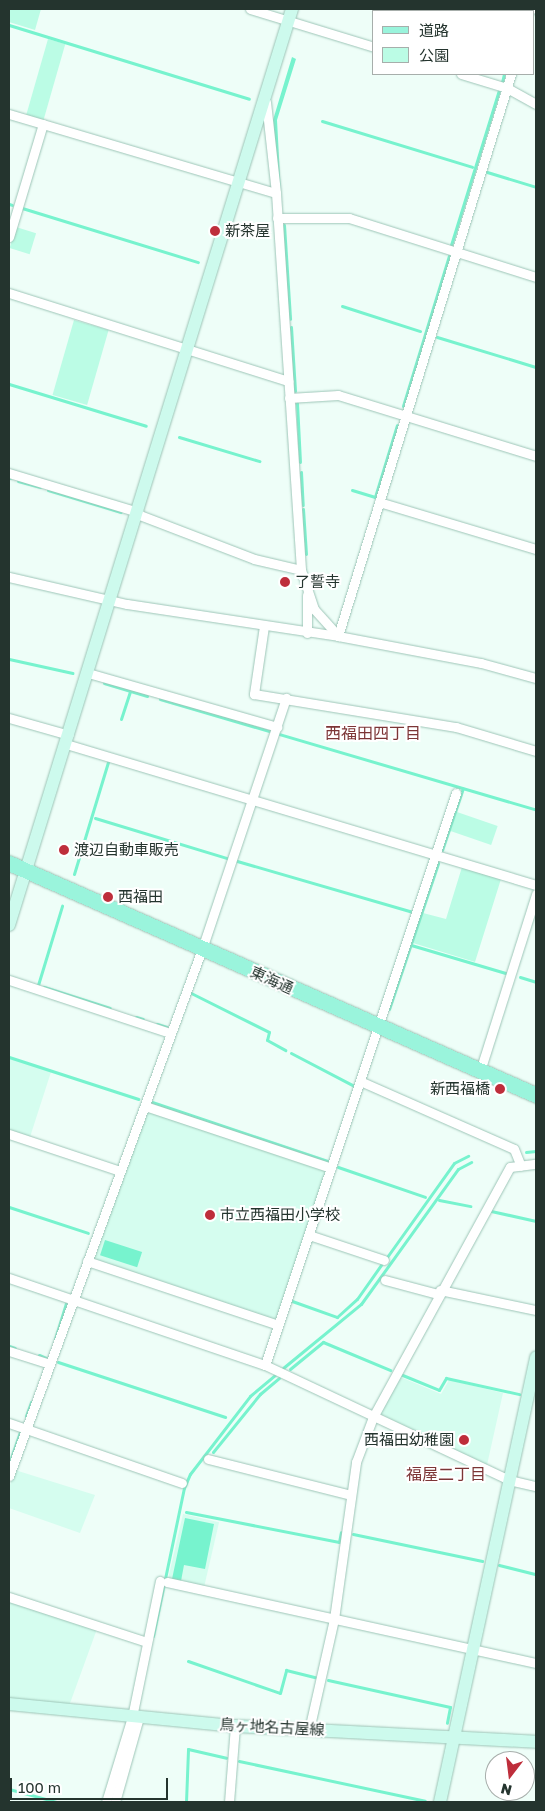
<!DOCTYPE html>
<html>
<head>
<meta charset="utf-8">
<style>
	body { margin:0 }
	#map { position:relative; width:545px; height:1811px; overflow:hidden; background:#eefef8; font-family:"Golos Text","Noto Sans JP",sans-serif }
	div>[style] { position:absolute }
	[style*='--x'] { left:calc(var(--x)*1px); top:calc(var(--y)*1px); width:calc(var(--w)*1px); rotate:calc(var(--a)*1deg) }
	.built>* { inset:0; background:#d5fdef; transform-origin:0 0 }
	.green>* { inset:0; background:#bbfce5; transform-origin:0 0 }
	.water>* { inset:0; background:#77f3ce; transform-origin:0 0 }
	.stream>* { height:3px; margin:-1.5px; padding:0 1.5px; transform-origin:1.5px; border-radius:1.5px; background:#77f3ce }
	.roads { filter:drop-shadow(0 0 1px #9dc5b7) drop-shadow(0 0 1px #9dc5b7) }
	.street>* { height:9px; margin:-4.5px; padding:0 4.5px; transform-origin:4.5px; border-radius:4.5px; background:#fff }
	.secondary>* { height:12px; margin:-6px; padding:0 6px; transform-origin:6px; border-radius:6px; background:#cdfaed }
	.primary>* { height:15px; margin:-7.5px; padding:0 7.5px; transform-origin:7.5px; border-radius:7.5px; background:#9af4dc }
	.dots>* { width:14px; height:14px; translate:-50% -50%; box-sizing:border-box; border:2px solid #fff; border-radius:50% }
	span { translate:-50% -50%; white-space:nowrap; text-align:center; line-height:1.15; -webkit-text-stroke:4px #fff; paint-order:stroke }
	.poi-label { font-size:15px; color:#24342e }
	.left { translate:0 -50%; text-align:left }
	.right { translate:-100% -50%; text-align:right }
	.street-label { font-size:15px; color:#24342e }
	.neighbourhood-label { font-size:16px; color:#7c3536 }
	.frame { position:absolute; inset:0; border:10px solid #24342e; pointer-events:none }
	.legend { position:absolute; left:372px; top:10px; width:162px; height:65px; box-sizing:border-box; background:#fff; border:1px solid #a7aeab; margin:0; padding:6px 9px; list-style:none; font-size:15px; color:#24342e }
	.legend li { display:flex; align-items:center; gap:10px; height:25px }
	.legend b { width:25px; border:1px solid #a7aeab }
	.north { position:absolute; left:485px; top:1751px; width:50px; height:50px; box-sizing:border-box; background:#fff; border:1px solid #a7aeab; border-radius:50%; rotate:195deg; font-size:14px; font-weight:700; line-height:20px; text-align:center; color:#24342e }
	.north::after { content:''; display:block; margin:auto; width:18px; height:22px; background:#be2e3b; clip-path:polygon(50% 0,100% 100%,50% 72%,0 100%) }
	.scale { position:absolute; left:10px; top:1778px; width:158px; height:22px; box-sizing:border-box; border:2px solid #24342e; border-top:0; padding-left:6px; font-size:15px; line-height:18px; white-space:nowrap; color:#24342e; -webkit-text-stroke:4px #fff; paint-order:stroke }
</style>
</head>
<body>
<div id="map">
	<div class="built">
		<i style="clip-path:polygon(9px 1058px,51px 1072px,30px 1137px,9px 1130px)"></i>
		<i style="clip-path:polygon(150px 1111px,326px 1170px,276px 1320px,94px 1259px,145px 1115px)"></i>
		<i style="clip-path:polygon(398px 1376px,441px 1394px,449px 1380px,503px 1393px,487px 1465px,382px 1415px,380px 1410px)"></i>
		<i style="clip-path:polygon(15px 1470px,95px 1495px,80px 1533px,9px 1508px,9px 1488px)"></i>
		<i style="left:183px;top:1514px;width:37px;height:67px;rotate:13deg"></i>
		<i style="clip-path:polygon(9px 1600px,97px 1629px,69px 1706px,9px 1700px)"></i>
	</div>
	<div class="green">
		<i style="clip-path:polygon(10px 9px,41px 9px,35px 30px,9px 22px)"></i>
		<i style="left:48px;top:39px;width:18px;height:79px;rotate:16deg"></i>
		<i style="left:16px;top:227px;width:21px;height:22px;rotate:17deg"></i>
		<i style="left:74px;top:320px;width:36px;height:78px;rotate:16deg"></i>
		<i style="left:457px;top:812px;width:43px;height:20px;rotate:19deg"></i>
		<i style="clip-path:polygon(462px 867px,501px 879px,475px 962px,413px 943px,423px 913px,446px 919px)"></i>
	</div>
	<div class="water">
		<i style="clip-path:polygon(292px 57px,296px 59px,277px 120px,282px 214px,280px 214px,273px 120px)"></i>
		<i style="left:105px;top:1240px;width:39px;height:16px;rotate:18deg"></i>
		<i style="clip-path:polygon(185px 1518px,214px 1524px,205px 1569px,184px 1565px,181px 1581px,172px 1579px)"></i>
	</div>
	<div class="stream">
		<i style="--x:523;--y:11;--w:2;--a:-63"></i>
		<i style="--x:9;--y:25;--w:251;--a:17.1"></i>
		<i style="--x:502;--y:82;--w:8;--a:-76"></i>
		<i style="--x:322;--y:121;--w:157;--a:17"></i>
		<i style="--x:487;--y:172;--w:51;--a:17"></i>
		<i style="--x:9;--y:204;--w:3;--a:18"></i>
		<i style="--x:22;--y:208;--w:184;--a:17.1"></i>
		<i style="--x:284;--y:225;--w:94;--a:86.3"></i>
		<i style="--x:451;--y:245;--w:162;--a:-72.8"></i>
		<i style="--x:342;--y:306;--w:82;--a:17.8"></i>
		<i style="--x:291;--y:327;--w:64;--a:86.4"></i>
		<i style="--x:437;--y:337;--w:103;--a:16.9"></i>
		<i style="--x:9;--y:384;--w:143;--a:17"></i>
		<i style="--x:297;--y:403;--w:59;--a:87.1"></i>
		<i style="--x:403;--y:406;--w:157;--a:-73"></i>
		<i style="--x:179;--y:437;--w:84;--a:16.7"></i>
		<i style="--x:301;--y:472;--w:33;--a:87"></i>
		<i style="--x:9;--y:478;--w:1;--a:0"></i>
		<i style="--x:18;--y:481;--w:23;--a:15"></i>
		<i style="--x:48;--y:490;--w:76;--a:16.8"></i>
		<i style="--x:352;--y:490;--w:24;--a:17"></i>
		<i style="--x:375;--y:497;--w:75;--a:-73"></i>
		<i style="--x:303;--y:509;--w:45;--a:86.2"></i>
		<i style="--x:9;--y:659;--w:65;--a:12.5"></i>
		<i style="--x:104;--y:683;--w:45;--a:16.8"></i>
		<i style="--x:160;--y:699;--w:392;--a:16.4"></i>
		<i style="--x:121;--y:719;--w:29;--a:-72"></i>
		<i style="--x:95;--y:818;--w:138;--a:16.9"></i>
		<i style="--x:442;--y:850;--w:65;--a:-71.3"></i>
		<i style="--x:237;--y:861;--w:183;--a:16.2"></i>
		<i style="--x:74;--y:874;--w:117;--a:-73.1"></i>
		<i style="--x:411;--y:945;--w:102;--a:16.5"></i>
		<i style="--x:520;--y:977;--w:17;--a:17"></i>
		<i style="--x:38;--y:985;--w:83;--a:-73.1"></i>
		<i style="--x:44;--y:987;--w:69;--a:17.7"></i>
		<i style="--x:191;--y:993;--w:87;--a:26.6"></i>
		<i style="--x:269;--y:1032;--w:8;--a:104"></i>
		<i style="--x:267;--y:1040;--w:21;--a:29"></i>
		<i style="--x:389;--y:1009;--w:154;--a:-71.4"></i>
		<i style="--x:136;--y:1017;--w:7;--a:16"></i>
		<i style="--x:157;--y:1024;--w:10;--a:17"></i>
		<i style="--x:291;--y:1053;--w:71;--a:27.6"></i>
		<i style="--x:9;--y:1057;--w:136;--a:18"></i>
		<i style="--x:152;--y:1102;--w:185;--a:18.6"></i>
		<i style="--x:526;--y:1152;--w:10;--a:-6"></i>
		<i style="--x:338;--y:1167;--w:92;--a:19"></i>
		<i style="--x:439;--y:1200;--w:32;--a:11"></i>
		<i style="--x:9;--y:1207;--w:83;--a:18.2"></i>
		<i style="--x:491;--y:1211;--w:46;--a:12.5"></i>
		<i style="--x:387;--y:1257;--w:115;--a:-54.5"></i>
		<i style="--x:454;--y:1163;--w:16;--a:-27"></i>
		<i style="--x:292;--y:1301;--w:48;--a:19.6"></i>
		<i style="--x:337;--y:1317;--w:27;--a:-42"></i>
		<i style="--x:357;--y:1299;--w:42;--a:-54.8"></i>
		<i style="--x:55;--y:1339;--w:37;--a:-73"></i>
		<i style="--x:9;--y:1346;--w:6;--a:18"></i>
		<i style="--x:39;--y:1355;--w:8;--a:23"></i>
		<i style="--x:58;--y:1362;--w:176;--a:18.2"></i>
		<i style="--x:283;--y:1368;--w:101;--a:-39.4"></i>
		<i style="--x:361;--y:1304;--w:166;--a:-54.3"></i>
		<i style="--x:458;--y:1169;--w:15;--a:-28"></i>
		<i style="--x:290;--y:1369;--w:43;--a:-39.3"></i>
		<i style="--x:323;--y:1342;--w:73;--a:22.7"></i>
		<i style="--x:400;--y:1374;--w:42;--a:22.3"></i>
		<i style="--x:439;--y:1390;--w:14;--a:-60"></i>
		<i style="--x:446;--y:1378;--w:75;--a:12.4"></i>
		<i style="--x:26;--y:1416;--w:15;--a:-70"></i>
		<i style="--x:213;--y:1452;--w:75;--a:-51"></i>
		<i style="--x:260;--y:1394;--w:25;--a:-40"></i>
		<i style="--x:9;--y:1464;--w:34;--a:-71"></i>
		<i style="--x:186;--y:1512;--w:156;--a:11.1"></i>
		<i style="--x:339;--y:1542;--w:10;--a:-79"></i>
		<i style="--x:353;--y:1534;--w:132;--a:11.8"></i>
		<i style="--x:499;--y:1565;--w:38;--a:14"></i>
		<i style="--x:153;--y:1636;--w:151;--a:-78.2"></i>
		<i style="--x:184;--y:1488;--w:15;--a:-67"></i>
		<i style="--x:190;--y:1474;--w:98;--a:-52.4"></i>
		<i style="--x:250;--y:1396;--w:34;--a:-40"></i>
		<i style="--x:188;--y:1661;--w:97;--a:19.2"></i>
		<i style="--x:280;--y:1693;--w:24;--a:-75"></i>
		<i style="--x:286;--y:1670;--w:30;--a:14"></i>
		<i style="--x:328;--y:1680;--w:125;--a:12.5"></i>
		<i style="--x:450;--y:1707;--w:16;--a:101"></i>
		<i style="--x:239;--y:1761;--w:190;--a:12.1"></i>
		<i style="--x:9;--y:1789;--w:50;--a:15.2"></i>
		<i style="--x:186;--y:1802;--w:53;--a:-87.8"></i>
		<i style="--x:188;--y:1749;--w:39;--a:13"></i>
	</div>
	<div class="roads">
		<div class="street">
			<i style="--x:250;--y:9;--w:130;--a:17"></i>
			<i style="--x:530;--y:11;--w:2;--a:-63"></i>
			<i style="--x:461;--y:74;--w:48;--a:16.9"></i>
			<i style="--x:507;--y:88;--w:33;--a:29"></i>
			<i style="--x:266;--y:102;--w:92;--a:83.7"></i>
			<i style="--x:276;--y:193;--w:378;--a:86.2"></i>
			<i style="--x:301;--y:570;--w:41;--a:71.6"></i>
			<i style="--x:314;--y:609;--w:36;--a:48"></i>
			<i style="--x:9;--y:114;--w:278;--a:16.5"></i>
			<i style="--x:277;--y:218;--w:72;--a:0"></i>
			<i style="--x:349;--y:218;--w:196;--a:17.5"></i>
			<i style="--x:9;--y:237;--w:118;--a:-73.3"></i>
			<i style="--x:9;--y:293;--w:293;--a:17.5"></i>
			<i style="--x:289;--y:398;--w:49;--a:-3.5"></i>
			<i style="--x:338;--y:395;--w:207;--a:17.1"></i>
			<i style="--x:9;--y:473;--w:135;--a:16.8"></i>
			<i style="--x:379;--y:502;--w:164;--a:16.7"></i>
			<i style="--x:137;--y:514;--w:125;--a:21"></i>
			<i style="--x:254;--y:559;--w:48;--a:13.2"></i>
			<i style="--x:9;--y:577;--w:121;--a:12.9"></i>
			<i style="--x:127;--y:604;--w:213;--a:8.6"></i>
			<i style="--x:338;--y:636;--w:146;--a:10.7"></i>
			<i style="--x:481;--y:663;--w:57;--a:15.3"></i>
			<i style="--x:264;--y:626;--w:69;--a:98.4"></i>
			<i style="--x:254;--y:694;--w:205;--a:9.3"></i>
			<i style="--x:456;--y:727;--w:84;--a:16.7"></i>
			<i style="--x:307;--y:633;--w:38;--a:-90"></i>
			<i style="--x:338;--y:636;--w:588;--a:-72.89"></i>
			<i style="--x:88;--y:673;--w:197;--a:15.9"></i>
			<i style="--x:9;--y:718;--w:62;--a:15.8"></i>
			<i style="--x:66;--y:744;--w:491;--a:16.7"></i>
			<i style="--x:9;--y:980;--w:169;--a:18.2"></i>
			<i style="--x:480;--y:1071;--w:186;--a:-72.4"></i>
			<i style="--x:360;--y:1081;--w:168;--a:23.8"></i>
			<i style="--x:514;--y:1149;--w:18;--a:68"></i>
			<i style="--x:145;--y:1106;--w:196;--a:18.4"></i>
			<i style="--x:9;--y:1134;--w:117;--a:18.4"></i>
			<i style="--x:309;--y:1235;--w:79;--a:18.4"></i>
			<i style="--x:87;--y:1261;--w:201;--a:18.5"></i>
			<i style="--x:9;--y:1278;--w:270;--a:18.8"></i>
			<i style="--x:265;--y:1365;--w:270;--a:25.2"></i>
			<i style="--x:509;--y:1480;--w:28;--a:13"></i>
			<i style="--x:385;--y:1280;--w:55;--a:14.8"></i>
			<i style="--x:440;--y:1290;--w:98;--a:11.8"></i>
			<i style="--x:9;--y:1351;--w:43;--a:17.6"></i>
			<i style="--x:265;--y:1365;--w:603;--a:-71.54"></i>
			<i style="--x:9;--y:1423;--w:183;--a:19.1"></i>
			<i style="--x:208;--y:1459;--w:147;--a:14.1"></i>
			<i style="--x:9;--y:1476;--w:561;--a:-69.89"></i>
			<i style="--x:202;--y:949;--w:265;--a:-71.5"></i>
			<i style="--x:167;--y:1582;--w:378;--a:12.4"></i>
			<i style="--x:9;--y:1597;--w:145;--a:18.1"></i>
			<i style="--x:309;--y:1730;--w:114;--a:-77.3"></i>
			<i style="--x:334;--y:1619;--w:159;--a:-82"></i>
			<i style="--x:356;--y:1462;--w:48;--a:-69.3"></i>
			<i style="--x:373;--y:1417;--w:285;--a:-61.3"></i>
			<i style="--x:510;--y:1167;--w:26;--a:-7"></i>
			<i style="--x:106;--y:1802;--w:89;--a:-73"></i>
			<i style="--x:132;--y:1717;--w:139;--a:-78.4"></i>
			<i style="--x:115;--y:1802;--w:88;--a:-74.2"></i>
			<i style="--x:229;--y:1802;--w:76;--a:-85.5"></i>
		</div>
		<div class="secondary">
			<i style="--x:9;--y:925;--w:959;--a:-72.83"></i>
			<i style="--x:9;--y:1704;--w:227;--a:5.6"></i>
			<i style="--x:235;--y:1726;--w:301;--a:3"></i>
			<i style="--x:440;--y:1802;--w:455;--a:-77.8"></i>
		</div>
		<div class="primary">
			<i style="--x:9;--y:863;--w:576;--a:23.76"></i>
		</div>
	</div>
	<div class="dots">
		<i style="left:215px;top:231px;background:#be2e3b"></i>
		<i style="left:285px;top:582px;background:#be2e3b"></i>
		<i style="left:64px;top:850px;background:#be2e3b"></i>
		<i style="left:108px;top:897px;background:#be2e3b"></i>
		<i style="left:500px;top:1089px;background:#be2e3b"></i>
		<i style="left:210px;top:1215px;background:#be2e3b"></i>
		<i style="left:464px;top:1440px;background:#be2e3b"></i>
	</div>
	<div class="poi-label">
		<span class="left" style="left:225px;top:231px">新茶屋</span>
		<span class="left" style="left:295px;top:582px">了誓寺</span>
		<span class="left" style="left:74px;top:850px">渡辺自動車販売</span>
		<span class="left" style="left:118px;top:897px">西福田</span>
		<span class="right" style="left:490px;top:1089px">新西福橋</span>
		<span class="left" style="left:220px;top:1215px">市立西福田小学校</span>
		<span class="right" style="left:454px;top:1440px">西福田幼稚園</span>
	</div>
	<div class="street-label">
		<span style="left:272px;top:980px;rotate:24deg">東海通</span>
		<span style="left:272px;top:1727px;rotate:3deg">鳥ヶ地名古屋線</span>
	</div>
	<div class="neighbourhood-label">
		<span style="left:373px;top:733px">西福田四丁目</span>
		<span style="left:446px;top:1474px">福屋二丁目</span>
	</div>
	<div class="frame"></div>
	<ul class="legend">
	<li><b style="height:6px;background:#9af4dc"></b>道路</li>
	<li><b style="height:14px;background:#bbfce5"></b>公園</li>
	</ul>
	<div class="north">N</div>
	<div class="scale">100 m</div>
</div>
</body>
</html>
